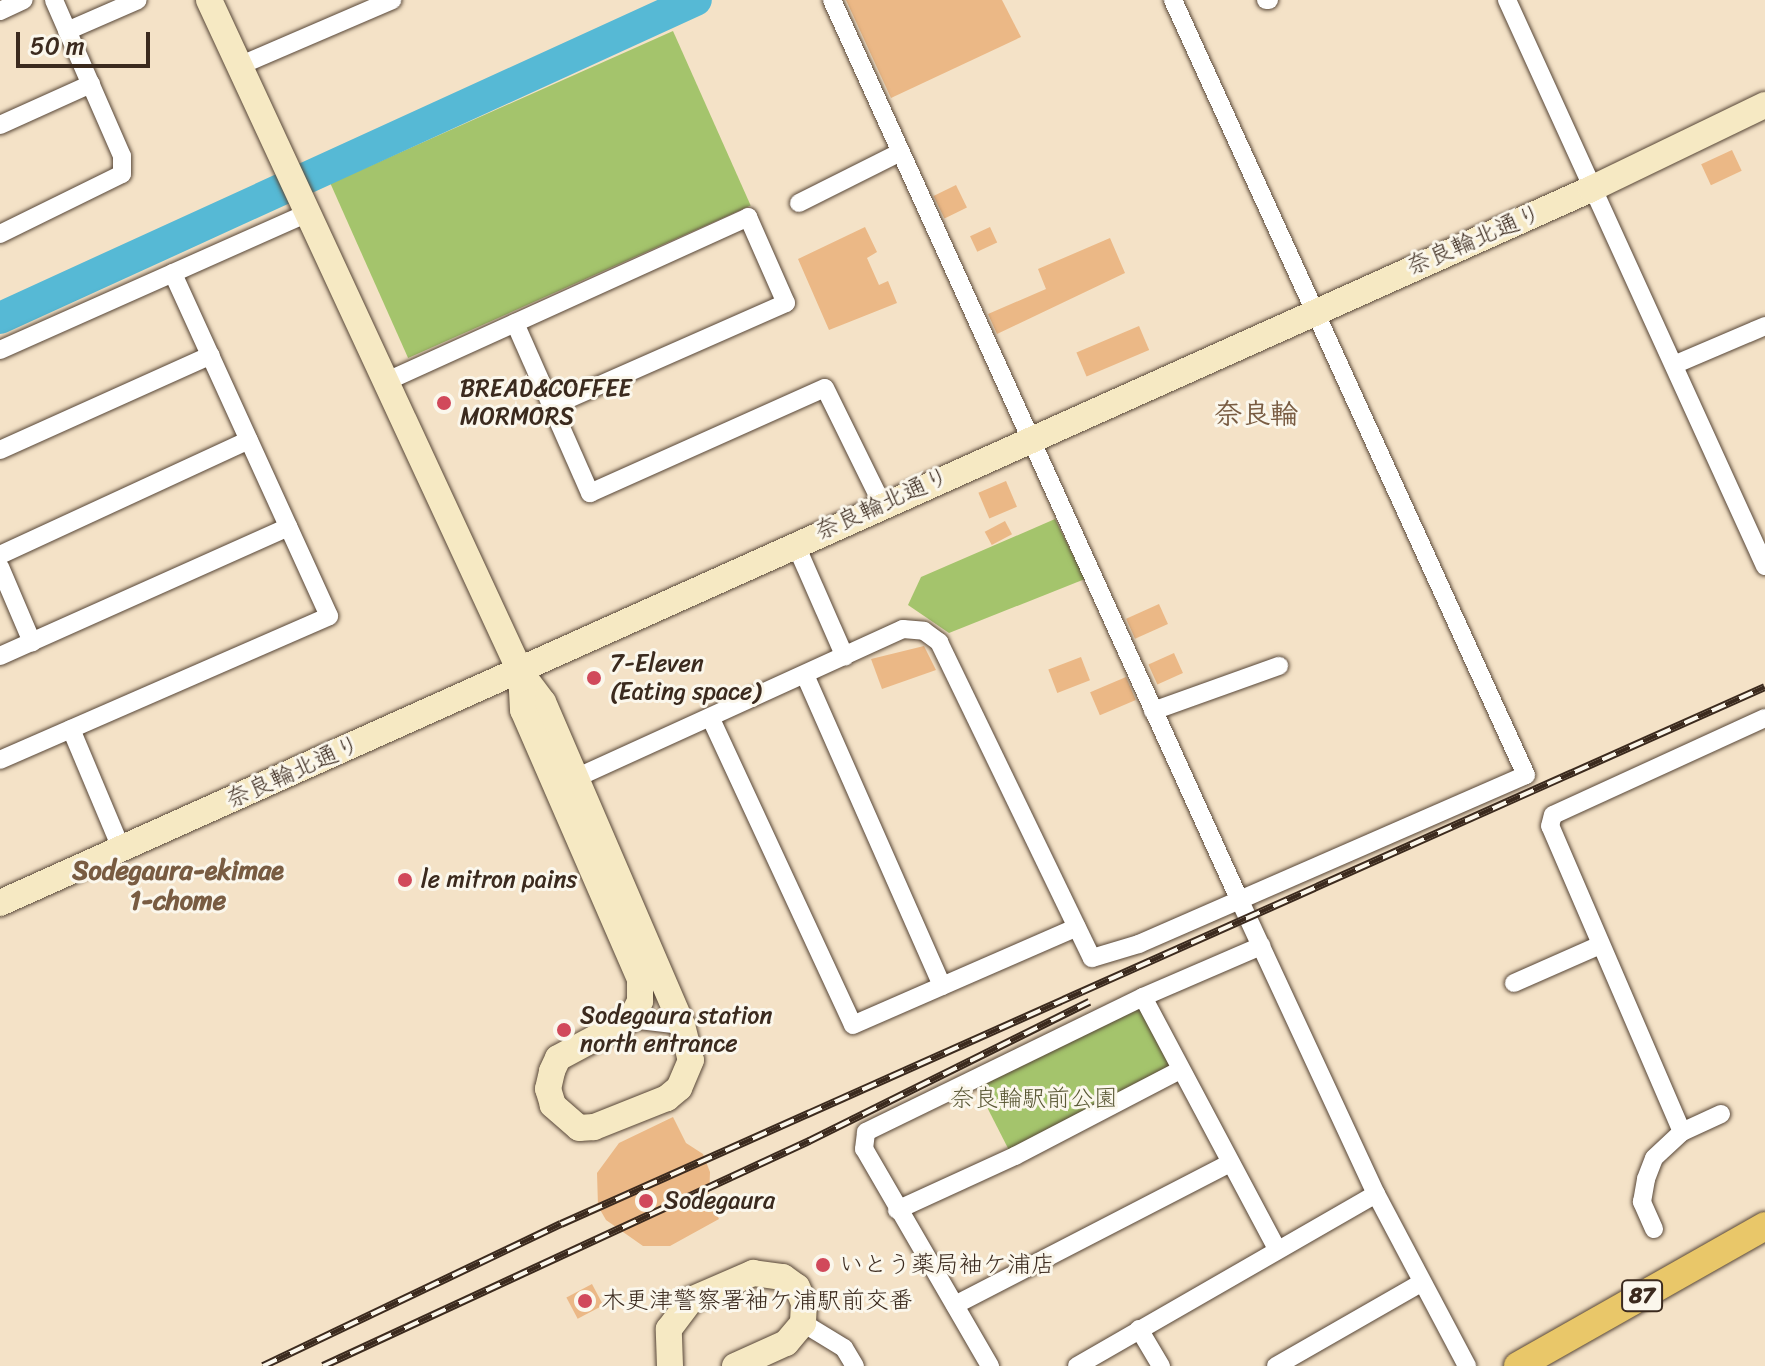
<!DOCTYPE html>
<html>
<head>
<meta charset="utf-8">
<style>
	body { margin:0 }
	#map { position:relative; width:1765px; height:1366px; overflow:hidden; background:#f4e2c7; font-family:Sriracha,"Klee One",sans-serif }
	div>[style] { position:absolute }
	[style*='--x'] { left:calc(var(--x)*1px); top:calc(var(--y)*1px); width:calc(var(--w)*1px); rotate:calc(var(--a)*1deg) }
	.green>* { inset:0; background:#a4c46c; transform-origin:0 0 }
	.river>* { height:32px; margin:-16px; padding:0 16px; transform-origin:16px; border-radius:16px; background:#56b9d5 }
	.building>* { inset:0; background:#ebb886; transform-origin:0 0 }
	.roads { filter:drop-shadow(0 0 2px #574637) drop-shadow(0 0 2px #574637) }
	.street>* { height:18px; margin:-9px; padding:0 9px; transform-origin:9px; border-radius:9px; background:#fff }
	.secondary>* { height:26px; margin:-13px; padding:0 13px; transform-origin:13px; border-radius:13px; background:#f6e9c3 }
	.primary>* { height:28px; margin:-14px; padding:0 14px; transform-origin:14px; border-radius:14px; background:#e9c769 }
	.rail>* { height:8px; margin-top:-4px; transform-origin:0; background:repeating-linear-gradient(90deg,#fbf7ec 0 15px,#3b2a1e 0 30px); box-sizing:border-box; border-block:2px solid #3b2a1e }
	.dots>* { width:22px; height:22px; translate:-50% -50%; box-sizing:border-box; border:4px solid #fbf7ec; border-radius:50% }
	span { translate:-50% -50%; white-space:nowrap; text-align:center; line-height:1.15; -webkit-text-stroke:6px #fbf7ec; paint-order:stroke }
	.shield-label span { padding:2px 6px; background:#fbf7ec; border:2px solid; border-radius:6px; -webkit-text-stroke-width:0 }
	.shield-label { font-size:22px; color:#3b2a1e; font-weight:700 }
	.street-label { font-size:24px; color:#3b2a1e }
	.poi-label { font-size:24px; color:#3b2a1e }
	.left { translate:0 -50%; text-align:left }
	.park-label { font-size:24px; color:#5a5835 }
	.neighbourhood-label { font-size:26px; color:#795c42; font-weight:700 }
	.quarter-label { font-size:28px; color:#795c42; font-weight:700 }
	.scale { position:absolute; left:16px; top:32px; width:134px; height:36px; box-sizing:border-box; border:4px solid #3b2a1e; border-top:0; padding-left:10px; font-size:24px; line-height:28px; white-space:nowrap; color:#3b2a1e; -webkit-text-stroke:6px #fbf7ec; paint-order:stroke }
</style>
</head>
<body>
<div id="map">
	<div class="green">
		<i style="left:673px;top:31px;width:191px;height:375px;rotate:66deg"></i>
		<i style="clip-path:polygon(1055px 519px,1085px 579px,949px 633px,908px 605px,921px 577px)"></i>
		<i style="left:1143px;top:997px;width:82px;height:189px;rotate:63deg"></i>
	</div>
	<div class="river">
		<i style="--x:0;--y:318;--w:765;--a:-24.56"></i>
	</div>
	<div class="building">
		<i style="clip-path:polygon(846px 0,1002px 0,1021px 37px,891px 98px)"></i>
		<i style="left:1732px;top:150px;width:23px;height:34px;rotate:65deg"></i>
		<i style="left:956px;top:185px;width:25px;height:25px;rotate:64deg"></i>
		<i style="clip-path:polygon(865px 227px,877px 252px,867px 258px,879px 285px,888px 281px,897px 303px,829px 330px,798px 259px)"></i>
		<i style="left:990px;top:227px;width:17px;height:22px;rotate:65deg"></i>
		<i style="clip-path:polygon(1110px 238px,1125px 273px,997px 334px,988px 314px,1046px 289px,1038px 269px)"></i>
		<i style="left:1139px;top:326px;width:26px;height:68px;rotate:67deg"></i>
		<i style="left:1006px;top:481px;width:28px;height:30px;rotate:67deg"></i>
		<i style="left:1005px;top:521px;width:15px;height:23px;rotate:62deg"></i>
		<i style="left:1159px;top:604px;width:22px;height:36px;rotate:66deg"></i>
		<i style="clip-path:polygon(924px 646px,936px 670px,882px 689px,871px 659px)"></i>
		<i style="left:1174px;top:653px;width:22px;height:28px;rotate:66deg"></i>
		<i style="left:1081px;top:657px;width:25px;height:35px;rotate:69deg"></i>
		<i style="left:1126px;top:677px;width:25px;height:39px;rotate:67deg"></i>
		<i style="clip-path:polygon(673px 1117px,686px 1143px,703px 1154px,710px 1172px,709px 1200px,719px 1219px,670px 1246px,643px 1246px,606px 1220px,598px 1206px,597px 1173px,619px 1143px)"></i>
		<i style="left:592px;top:1284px;width:24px;height:29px;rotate:62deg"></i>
	</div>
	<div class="roads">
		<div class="street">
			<i style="--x:832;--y:0;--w:989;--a:65.64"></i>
			<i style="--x:1240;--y:901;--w:323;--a:65.1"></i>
			<i style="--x:1376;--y:1194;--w:195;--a:62.1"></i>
			<i style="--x:1266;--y:0;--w:3;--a:0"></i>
			<i style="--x:1507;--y:0;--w:622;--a:65.5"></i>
			<i style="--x:0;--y:11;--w:26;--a:-25"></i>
			<i style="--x:67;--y:31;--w:77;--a:-23.6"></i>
			<i style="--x:239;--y:66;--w:167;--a:-23.3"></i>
			<i style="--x:0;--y:125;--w:100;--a:-24.3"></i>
			<i style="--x:799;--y:203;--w:112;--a:-26.6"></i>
			<i style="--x:0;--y:234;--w:136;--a:-26.2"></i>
			<i style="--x:122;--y:174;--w:18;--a:-90"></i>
			<i style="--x:122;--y:156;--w:170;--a:-113.6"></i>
			<i style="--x:515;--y:323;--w:186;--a:66.2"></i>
			<i style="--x:590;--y:493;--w:257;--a:-24.1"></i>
			<i style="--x:825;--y:388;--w:129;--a:63.8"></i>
			<i style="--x:0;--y:350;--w:335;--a:-24"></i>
			<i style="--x:1676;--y:364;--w:97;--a:-23.1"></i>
			<i style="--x:385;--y:382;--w:399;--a:-24.4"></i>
			<i style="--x:748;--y:217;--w:94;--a:66.2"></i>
			<i style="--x:786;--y:303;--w:256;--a:156.2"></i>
			<i style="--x:0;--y:450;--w:231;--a:-24.2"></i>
			<i style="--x:795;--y:543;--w:124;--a:66.3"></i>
			<i style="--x:0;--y:555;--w:274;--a:-24.8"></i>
			<i style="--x:0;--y:567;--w:82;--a:66.9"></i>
			<i style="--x:0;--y:656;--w:316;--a:-24.1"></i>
			<i style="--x:805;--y:675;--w:340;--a:66.2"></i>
			<i style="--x:1153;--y:711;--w:134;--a:-19.7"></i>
			<i style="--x:711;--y:719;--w:337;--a:65.1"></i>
			<i style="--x:853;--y:1025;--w:244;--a:-23.6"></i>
			<i style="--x:71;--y:729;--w:129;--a:67.2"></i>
			<i style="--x:0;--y:760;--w:359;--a:-23.6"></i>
			<i style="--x:329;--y:616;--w:377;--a:-114.5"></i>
			<i style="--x:578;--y:777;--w:357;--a:-24.5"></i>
			<i style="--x:903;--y:629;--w:21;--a:5"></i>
			<i style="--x:924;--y:631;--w:19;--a:36"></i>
			<i style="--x:939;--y:642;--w:351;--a:64.2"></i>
			<i style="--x:1092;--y:958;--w:49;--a:-16.6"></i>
			<i style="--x:1139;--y:944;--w:422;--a:-23.6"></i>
			<i style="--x:1526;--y:775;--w:852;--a:-114.49"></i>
			<i style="--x:1514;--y:983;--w:92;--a:-23.8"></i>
			<i style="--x:1143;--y:997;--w:285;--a:62"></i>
			<i style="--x:631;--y:1019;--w:51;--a:6.7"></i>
			<i style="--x:1721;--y:1114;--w:43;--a:155.2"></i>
			<i style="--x:1682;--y:1132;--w:333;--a:-113.3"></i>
			<i style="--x:1550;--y:826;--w:11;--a:-75"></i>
			<i style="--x:1553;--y:815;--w:233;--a:-24.6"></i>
			<i style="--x:897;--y:1210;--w:130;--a:-24.6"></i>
			<i style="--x:1015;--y:1156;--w:186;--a:-27.5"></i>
			<i style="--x:1654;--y:1229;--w:30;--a:-114"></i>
			<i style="--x:1642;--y:1202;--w:23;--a:-80"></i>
			<i style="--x:1646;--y:1179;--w:22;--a:-69"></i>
			<i style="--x:1654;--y:1158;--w:38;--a:-43"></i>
			<i style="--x:955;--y:1305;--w:309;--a:-27.3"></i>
			<i style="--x:803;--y:1323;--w:48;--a:31.4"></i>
			<i style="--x:844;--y:1348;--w:21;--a:59"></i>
			<i style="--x:1139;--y:1329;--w:43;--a:59.3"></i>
			<i style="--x:990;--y:1366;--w:251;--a:-120.1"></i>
			<i style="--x:864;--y:1149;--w:17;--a:-83"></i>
			<i style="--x:866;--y:1132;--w:308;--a:-26"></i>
			<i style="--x:1143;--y:997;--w:129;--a:-23.4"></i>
			<i style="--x:1077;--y:1366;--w:345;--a:-29.9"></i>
			<i style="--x:1276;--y:1366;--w:167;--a:-29.8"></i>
		</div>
		<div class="secondary">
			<i style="--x:209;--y:0;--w:742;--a:65.13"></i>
			<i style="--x:521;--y:673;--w:36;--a:53"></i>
			<i style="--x:543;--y:702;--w:352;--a:66.7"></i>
			<i style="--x:682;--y:1025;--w:36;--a:76"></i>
			<i style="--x:691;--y:1060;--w:30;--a:113"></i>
			<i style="--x:679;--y:1088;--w:16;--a:140"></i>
			<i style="--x:667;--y:1098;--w:79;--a:158.3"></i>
			<i style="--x:594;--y:1127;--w:15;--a:176"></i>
			<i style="--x:579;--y:1128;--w:35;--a:-139"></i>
			<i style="--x:553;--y:1105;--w:17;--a:-107"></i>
			<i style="--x:548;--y:1089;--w:18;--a:-77"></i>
			<i style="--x:552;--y:1071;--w:14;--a:-65"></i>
			<i style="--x:558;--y:1058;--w:83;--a:-28.1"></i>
			<i style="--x:631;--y:1019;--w:20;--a:-63"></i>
			<i style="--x:640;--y:1001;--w:22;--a:-90"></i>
			<i style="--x:640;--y:979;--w:293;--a:-113.5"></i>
			<i style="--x:523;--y:710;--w:37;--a:-93"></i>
			<i style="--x:0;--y:903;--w:1744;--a:-24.17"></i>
			<i style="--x:1591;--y:189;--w:193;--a:-25.8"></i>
			<i style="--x:670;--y:1366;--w:37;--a:-92"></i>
			<i style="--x:669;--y:1329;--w:36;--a:-53"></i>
			<i style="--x:691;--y:1300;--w:68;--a:-23.5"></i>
			<i style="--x:753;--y:1273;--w:30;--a:8"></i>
			<i style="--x:783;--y:1277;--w:17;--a:36"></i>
			<i style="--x:797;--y:1287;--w:17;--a:66"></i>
			<i style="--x:804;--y:1303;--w:20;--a:93"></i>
			<i style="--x:803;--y:1323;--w:26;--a:130"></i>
			<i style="--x:786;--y:1343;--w:56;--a:155.7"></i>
		</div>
		<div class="primary">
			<i style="--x:1518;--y:1366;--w:284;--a:-29.5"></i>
		</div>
	</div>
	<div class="rail">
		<i style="--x:263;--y:1366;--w:330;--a:-25.5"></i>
		<i style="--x:561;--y:1224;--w:1318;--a:-24.04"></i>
		<i style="--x:323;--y:1366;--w:536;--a:-24.84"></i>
		<i style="--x:809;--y:1141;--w:313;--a:-26.4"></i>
	</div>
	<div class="dots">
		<i style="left:444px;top:403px;background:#d1495b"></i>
		<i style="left:594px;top:678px;background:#d1495b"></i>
		<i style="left:405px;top:880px;background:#d1495b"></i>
		<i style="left:564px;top:1030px;background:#d1495b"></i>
		<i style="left:646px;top:1201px;background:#d1495b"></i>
		<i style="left:823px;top:1265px;background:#d1495b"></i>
		<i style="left:585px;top:1301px;background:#d1495b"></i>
	</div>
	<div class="shield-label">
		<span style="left:1642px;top:1296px">87</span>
	</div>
	<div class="street-label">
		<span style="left:1474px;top:240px;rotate:-23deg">奈良輪北通り</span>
		<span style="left:882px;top:504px;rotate:-24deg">奈良輪北通り</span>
		<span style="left:293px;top:772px;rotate:-24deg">奈良輪北通り</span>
	</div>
	<div class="poi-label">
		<span class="left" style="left:460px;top:403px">BREAD&amp;COFFEE<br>MORMORS</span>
		<span class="left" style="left:610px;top:678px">7-Eleven<br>(Eating space)</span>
		<span class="left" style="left:421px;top:880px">le mitron pains</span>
		<span class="left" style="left:580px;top:1030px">Sodegaura station<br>north entrance</span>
		<span class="left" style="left:664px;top:1201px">Sodegaura</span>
		<span class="left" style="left:839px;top:1265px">いとう薬局袖ケ浦店</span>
		<span class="left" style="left:601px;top:1301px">木更津警察署袖ケ浦駅前交番</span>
	</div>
	<div class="park-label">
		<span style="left:1034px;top:1099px">奈良輪駅前公園</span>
	</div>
	<div class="neighbourhood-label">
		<span style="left:178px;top:886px">Sodegaura-ekimae<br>1-chome</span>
	</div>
	<div class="quarter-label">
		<span style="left:1256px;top:414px">奈良輪</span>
	</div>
	<div class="scale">50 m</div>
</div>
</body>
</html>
